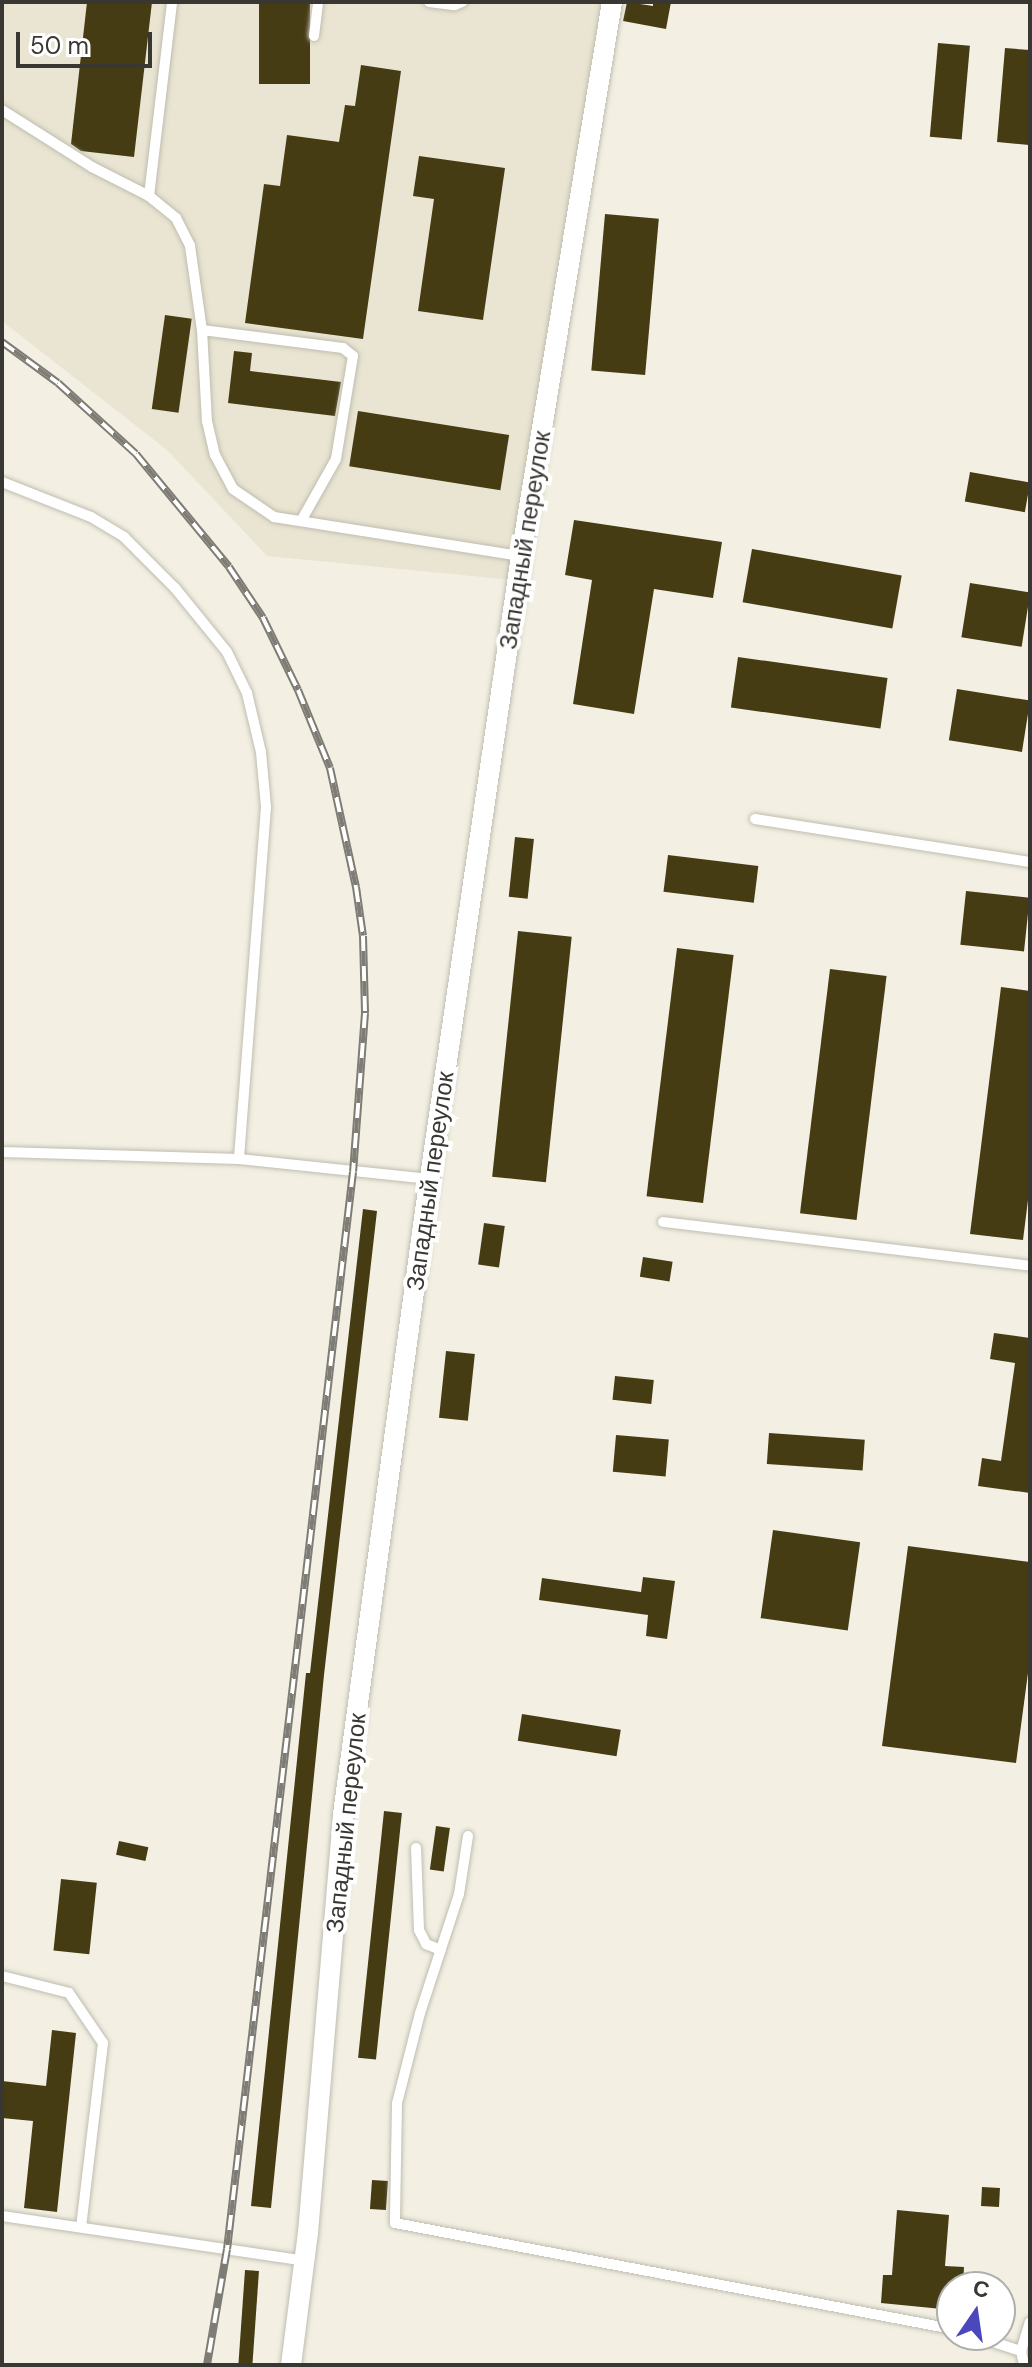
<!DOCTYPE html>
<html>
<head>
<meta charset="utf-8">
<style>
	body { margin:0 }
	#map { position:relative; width:1032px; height:2367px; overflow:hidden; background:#f3f0e3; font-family:"DM Sans",sans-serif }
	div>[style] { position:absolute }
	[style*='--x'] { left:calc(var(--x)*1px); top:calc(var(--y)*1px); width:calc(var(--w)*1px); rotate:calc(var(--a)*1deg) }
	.built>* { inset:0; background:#eae5d2 }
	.building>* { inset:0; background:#453c14; transform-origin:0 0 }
	.roads { filter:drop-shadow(0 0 2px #bfbdb0) drop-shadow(0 0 2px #bfbdb0) }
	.service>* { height:10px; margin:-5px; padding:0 5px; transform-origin:5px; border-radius:5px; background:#fff }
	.minor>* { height:20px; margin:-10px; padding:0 10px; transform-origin:10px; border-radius:10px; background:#fff }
	.rail>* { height:8px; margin-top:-4px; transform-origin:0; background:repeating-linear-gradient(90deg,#fff 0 15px,#7e7c74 0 30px); box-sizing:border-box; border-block:2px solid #7e7c74 }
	span { translate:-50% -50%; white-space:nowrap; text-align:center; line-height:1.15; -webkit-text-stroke:8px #fff; paint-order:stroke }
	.street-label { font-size:24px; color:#383732 }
	.frame { position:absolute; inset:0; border:4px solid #383732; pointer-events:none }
	.north { position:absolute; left:936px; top:2271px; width:80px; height:80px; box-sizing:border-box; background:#fff; border:2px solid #afafad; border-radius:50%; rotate:13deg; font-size:22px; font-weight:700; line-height:32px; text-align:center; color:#383732 }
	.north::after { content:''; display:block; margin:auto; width:28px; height:36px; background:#4b47bd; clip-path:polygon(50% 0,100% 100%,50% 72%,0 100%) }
	.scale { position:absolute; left:16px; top:32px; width:136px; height:36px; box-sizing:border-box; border:4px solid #383732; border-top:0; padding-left:10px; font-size:24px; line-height:28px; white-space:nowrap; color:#383732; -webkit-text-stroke:6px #fff; paint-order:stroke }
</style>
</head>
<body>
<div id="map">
	<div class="built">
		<i style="clip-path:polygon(2px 2px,607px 2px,532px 582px,267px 556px,167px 450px,2px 321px)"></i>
	</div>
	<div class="building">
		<i style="clip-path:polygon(87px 2px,152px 2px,134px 157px,81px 151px,71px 144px)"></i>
		<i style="left:259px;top:2px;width:51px;height:82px"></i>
		<i style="clip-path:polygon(627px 2px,653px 6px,653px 2px,671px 2px,666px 29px,623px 21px)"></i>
		<i style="left:938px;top:43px;width:32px;height:94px;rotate:5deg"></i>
		<i style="clip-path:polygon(1005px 48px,1030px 50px,1029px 145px,997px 142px)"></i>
		<i style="clip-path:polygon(361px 65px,401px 71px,363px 339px,245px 323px,264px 184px,280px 186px,287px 135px,339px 142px,345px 105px,355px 106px)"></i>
		<i style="clip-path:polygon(419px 156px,505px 168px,483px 320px,418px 311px,434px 199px,413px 196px)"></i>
		<i style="left:605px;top:214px;width:54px;height:157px;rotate:5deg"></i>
		<i style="left:165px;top:315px;width:27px;height:95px;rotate:8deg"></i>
		<i style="clip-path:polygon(234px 351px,252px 353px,250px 371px,341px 382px,335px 416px,228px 403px)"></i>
		<i style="left:358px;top:411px;width:153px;height:56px;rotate:9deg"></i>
		<i style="left:970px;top:472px;width:61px;height:30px;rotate:10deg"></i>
		<i style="clip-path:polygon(574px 520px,722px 542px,713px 598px,654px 589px,634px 714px,573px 704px,592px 580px,565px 575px)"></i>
		<i style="left:752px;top:549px;width:152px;height:54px;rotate:10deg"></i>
		<i style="left:970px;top:583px;width:61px;height:55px;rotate:9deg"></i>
		<i style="left:738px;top:657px;width:151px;height:51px;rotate:8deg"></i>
		<i style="left:957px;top:689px;width:74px;height:52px;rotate:9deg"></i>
		<i style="left:515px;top:837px;width:19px;height:60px;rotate:6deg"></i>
		<i style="left:668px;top:855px;width:91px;height:37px;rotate:7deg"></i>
		<i style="left:966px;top:891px;width:64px;height:54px;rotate:6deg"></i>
		<i style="left:518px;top:931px;width:54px;height:247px;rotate:6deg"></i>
		<i style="left:677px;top:948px;width:57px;height:250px;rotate:7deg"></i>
		<i style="left:830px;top:969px;width:57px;height:246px;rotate:7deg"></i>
		<i style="clip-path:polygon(1001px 987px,1030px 991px,1030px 1184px,1023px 1240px,970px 1234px)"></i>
		<i style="clip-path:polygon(363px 1209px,377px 1211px,324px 1675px,271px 2208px,251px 2206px,306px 1673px,310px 1673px)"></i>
		<i style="left:484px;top:1223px;width:21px;height:42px;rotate:8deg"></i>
		<i style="left:643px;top:1257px;width:30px;height:20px;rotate:9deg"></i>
		<i style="clip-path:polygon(994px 1333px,1030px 1338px,1030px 1493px,978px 1486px,982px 1458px,1001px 1461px,1015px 1363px,990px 1359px)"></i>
		<i style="left:446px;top:1351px;width:29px;height:67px;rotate:6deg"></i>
		<i style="left:615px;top:1376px;width:39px;height:24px;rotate:6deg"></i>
		<i style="left:769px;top:1433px;width:96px;height:31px;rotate:4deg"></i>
		<i style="left:616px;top:1435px;width:53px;height:37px;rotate:5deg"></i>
		<i style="left:773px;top:1530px;width:88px;height:89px;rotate:8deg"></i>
		<i style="clip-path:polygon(908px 1546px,1030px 1562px,1030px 1658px,1016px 1763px,882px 1746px)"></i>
		<i style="clip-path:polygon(643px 1577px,675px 1581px,667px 1639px,646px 1636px,648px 1615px,539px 1600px,542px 1578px,641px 1592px)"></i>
		<i style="left:522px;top:1714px;width:100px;height:27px;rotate:9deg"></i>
		<i style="left:384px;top:1811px;width:18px;height:248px;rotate:6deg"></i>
		<i style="left:436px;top:1826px;width:14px;height:44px;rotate:8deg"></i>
		<i style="left:119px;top:1841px;width:30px;height:14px;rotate:12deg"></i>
		<i style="left:61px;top:1879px;width:36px;height:72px;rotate:6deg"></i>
		<i style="clip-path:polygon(52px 2030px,76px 2033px,57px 2212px,24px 2208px,33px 2121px,2px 2118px,2px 2081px,46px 2086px)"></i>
		<i style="left:372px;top:2180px;width:16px;height:29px;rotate:4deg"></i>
		<i style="left:982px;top:2187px;width:18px;height:19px;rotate:3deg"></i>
		<i style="clip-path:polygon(897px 2210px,949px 2215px,945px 2266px,964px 2267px,963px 2287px,952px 2287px,952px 2310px,881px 2303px,883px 2275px,892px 2275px)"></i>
		<i style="left:245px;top:2270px;width:14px;height:95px;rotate:4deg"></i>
	</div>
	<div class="roads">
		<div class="service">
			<i style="--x:429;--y:2;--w:26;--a:7"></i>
			<i style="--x:455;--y:5;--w:8;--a:-23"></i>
			<i style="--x:314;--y:36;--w:34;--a:-83"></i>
			<i style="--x:2;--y:110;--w:107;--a:32.3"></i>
			<i style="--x:92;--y:167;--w:64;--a:27"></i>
			<i style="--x:149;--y:196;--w:35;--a:39"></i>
			<i style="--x:176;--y:218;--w:31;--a:63"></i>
			<i style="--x:190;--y:246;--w:85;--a:81.9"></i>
			<i style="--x:202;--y:330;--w:91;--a:86.9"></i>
			<i style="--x:207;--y:421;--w:35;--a:77"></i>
			<i style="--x:215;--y:455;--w:38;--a:62"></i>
			<i style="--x:233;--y:489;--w:50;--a:34.3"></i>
			<i style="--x:274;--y:517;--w:250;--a:9"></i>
			<i style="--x:149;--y:196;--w:195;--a:-83.2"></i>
			<i style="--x:202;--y:330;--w:142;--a:7.3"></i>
			<i style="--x:343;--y:348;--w:13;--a:39"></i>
			<i style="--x:353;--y:356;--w:104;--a:99.4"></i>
			<i style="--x:336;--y:459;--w:71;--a:119.4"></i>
			<i style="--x:2;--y:482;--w:96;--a:21.5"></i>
			<i style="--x:91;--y:517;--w:39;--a:31"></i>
			<i style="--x:124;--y:537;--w:72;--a:45"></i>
			<i style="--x:175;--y:588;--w:82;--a:50.9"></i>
			<i style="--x:227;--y:652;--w:46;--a:64"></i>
			<i style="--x:247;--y:693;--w:61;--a:76.7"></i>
			<i style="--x:261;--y:752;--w:55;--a:84.8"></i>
			<i style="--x:266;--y:807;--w:353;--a:94.4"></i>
			<i style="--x:755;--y:819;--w:278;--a:8.9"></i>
			<i style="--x:2;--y:1152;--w:237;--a:1.7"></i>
			<i style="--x:239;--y:1159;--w:192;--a:6"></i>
			<i style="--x:663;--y:1222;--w:370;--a:6.8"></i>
			<i style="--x:468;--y:1836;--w:59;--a:98.8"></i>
			<i style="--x:459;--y:1894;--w:125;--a:108.1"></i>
			<i style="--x:420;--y:2013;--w:93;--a:104.3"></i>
			<i style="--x:397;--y:2103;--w:120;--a:91"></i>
			<i style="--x:395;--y:2223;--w:567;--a:10.77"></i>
			<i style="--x:416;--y:1848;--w:82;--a:87.9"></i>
			<i style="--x:419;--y:1930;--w:16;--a:63"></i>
			<i style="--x:426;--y:1944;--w:16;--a:22"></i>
			<i style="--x:2;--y:1976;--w:69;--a:14.2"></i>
			<i style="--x:69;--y:1993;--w:60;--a:55.8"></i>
			<i style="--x:103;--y:2043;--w:185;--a:96.8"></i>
			<i style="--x:2;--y:2216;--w:306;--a:8.4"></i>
			<i style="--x:972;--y:2335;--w:52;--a:18.1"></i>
			<i style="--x:1024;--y:2365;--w:14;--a:-102"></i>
			<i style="--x:1021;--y:2351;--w:30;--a:-73"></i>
		</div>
		<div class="minor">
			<i style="--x:291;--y:2365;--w:133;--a:-82.7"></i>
			<i style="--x:308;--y:2233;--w:420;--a:-85.2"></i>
			<i style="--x:343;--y:1814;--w:609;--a:-82.26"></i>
			<i style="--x:425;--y:1211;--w:662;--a:-81.66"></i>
			<i style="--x:521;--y:556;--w:561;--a:-80.67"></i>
		</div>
	</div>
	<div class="rail">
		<i style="--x:2;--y:342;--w:69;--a:36.2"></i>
		<i style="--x:58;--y:383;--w:105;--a:42.3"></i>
		<i style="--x:136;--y:454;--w:146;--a:50.5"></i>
		<i style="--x:229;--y:567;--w:61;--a:56.3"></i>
		<i style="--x:263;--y:618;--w:80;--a:64.1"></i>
		<i style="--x:298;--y:690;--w:84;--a:67.7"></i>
		<i style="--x:330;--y:768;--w:122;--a:77.7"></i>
		<i style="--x:356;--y:887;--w:49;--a:81.9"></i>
		<i style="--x:363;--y:936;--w:77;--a:88.5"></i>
		<i style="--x:365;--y:1013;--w:159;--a:94.3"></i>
		<i style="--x:353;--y:1172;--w:1084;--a:96.67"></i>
		<i style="--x:227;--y:2249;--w:118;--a:99.8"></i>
	</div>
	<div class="street-label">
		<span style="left:525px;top:540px;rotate:-81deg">Западный переулок</span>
		<span style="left:430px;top:1181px;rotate:-82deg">Западный переулок</span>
		<span style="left:346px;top:1823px;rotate:-84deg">Западный переулок</span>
	</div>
	<div class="frame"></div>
	<div class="north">С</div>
	<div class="scale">50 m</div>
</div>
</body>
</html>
